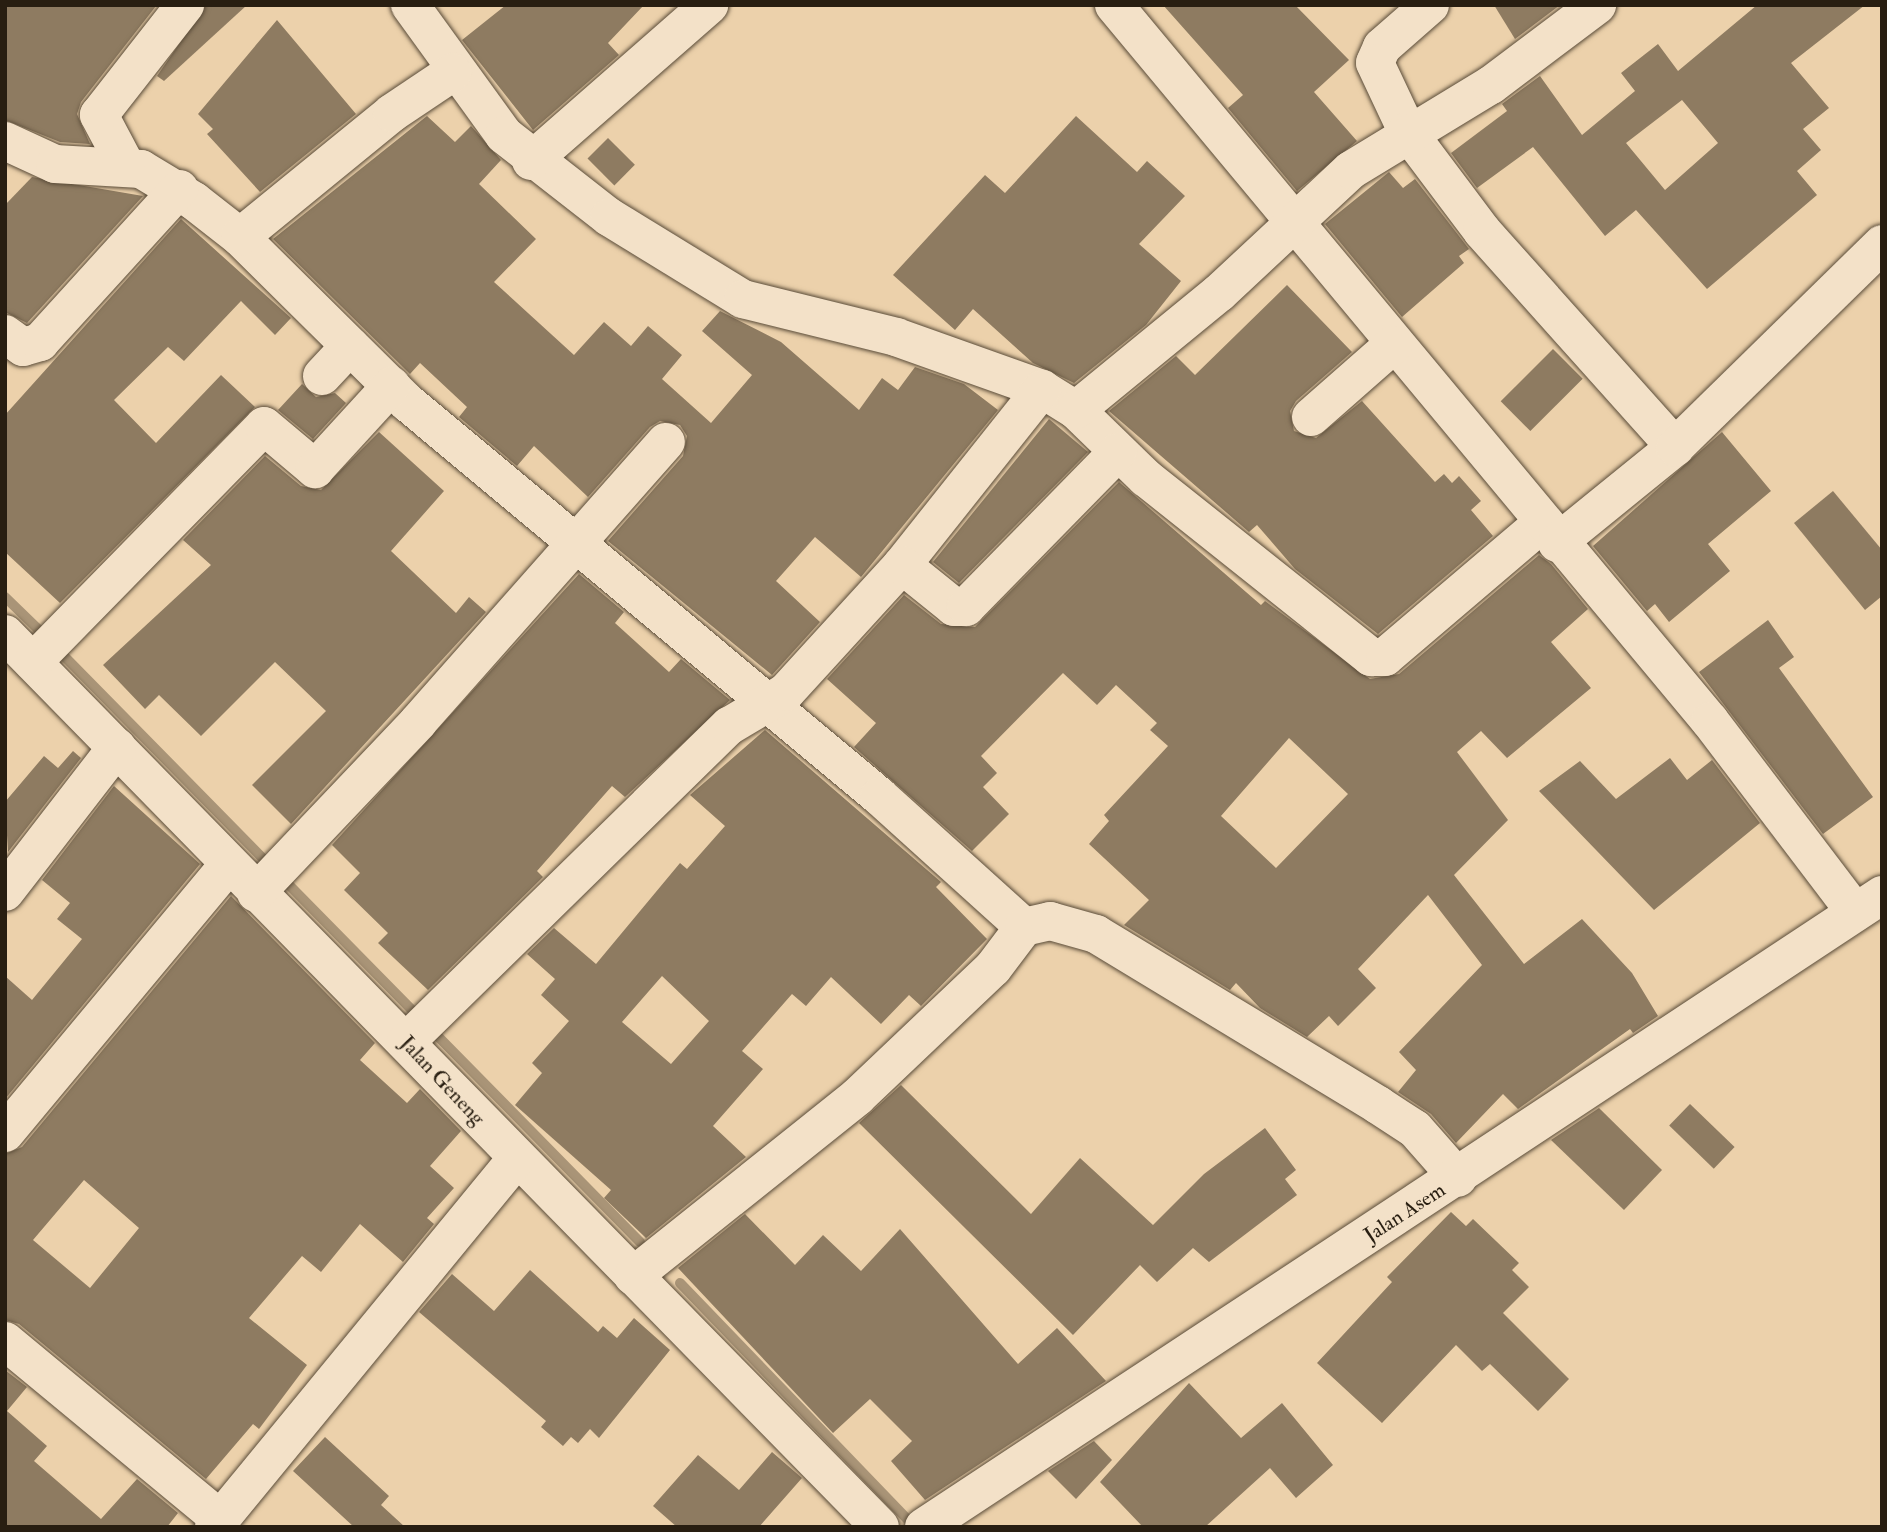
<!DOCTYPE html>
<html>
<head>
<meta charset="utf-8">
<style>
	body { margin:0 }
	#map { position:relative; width:1887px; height:1532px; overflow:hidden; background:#ecd1ab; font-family:"IM FELL Double Pica",serif }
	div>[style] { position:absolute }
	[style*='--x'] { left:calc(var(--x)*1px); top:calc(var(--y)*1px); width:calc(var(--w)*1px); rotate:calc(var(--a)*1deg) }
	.stream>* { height:10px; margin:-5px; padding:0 5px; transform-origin:5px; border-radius:5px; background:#a99477 }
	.building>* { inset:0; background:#8e7b61; transform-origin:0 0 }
	.roads { filter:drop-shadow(0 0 2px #594b38) drop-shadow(0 0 2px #594b38) }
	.minor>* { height:38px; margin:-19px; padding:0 19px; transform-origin:19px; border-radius:19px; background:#f3e1c8 }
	span { translate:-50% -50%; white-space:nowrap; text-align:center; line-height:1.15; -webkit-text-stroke:6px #f3e1c8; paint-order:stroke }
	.street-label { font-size:21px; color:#281e11 }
	.frame { position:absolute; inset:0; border:7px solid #281e11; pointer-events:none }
</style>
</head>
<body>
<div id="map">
	<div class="stream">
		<i style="--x:5;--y:597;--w:53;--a:44.2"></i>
		<i style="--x:63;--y:655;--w:823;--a:45.49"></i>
		<i style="--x:680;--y:1283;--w:339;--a:46.1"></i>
	</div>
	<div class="building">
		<i style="clip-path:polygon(5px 5px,156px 6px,81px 102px,77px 114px,90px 144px,60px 142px,5px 120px)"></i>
		<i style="clip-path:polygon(206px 5px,247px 5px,164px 81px,157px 76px)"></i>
		<i style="clip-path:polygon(506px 5px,644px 5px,608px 43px,619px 55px,533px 130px,462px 40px)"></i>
		<i style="clip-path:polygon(1163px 5px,1295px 5px,1349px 60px,1314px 92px,1357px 141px,1297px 191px,1228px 108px,1243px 95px)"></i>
		<i style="clip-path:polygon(1494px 5px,1560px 5px,1515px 39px)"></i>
		<i style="clip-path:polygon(evenodd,1757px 5px,1865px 5px,1791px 63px,1829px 108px,1803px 129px,1821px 150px,1797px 171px,1817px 195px,1707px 289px,1636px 210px,1605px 236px,1533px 147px,1477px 188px,1451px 153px,1507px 111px,1502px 104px,1540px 76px,1582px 135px,1635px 91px,1621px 73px,1658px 44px,1678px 71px,1757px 5px,1682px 100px,1718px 143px,1665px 190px,1626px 143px,1682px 100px)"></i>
		<i style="clip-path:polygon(277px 20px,356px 114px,260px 192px,207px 134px,213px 129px,198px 114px)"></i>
		<i style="clip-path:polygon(427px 116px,455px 142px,471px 126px,501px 160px,479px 184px,536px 239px,494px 282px,574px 355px,604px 322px,631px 346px,648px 326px,682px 355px,662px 379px,711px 423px,752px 375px,702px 331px,720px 311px,781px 342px,859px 410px,882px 378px,898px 390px,915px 367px,964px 384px,998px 410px,861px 577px,815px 537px,776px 581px,820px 622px,772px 675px,608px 541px,683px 456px,687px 436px,680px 425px,660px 421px,650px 427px,588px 497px,534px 446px,517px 466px,459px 417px,467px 407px,420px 363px,410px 374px,273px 239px)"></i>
		<i style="clip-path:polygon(1076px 116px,1137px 172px,1147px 161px,1185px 196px,1139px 244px,1181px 281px,1146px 325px,1074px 383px,1033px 363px,973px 309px,955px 330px,893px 275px,985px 175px,1005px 193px)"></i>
		<i style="left:608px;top:138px;width:38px;height:29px;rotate:45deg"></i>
		<i style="clip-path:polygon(1389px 172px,1403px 188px,1415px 179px,1469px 249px,1459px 256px,1464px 263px,1402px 317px,1325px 224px)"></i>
		<i style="clip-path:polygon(32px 177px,143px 196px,27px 323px,5px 312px,5px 205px)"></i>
		<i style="clip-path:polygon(181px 219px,291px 318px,275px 335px,241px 301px,184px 361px,168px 347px,114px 400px,156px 443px,221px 375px,255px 407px,60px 603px,5px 552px,5px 415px)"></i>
		<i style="clip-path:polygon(1287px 285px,1352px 352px,1296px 401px,1290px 411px,1294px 431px,1316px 438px,1362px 401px,1435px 482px,1444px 474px,1452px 483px,1459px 476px,1481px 501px,1471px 510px,1493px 536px,1378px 634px,1295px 569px,1257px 525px,1249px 532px,1109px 411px,1176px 356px,1195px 375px)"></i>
		<i style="left:1553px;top:349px;width:42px;height:74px;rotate:45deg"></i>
		<i style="clip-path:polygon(302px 384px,316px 397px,335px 393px,346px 403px,313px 439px,278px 410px)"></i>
		<i style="clip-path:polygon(1049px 419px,1088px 452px,959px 583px,933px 562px)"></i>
		<i style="clip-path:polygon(379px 432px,444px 491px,391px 551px,456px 613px,469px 597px,486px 612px,291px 824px,252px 785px,326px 711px,275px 662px,201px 736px,159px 695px,145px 709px,103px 665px,211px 565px,183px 540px,265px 456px,301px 486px,321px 490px)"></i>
		<i style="clip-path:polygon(1722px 432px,1771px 491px,1708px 544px,1730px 571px,1669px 622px,1655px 604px,1647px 611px,1593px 546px)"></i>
		<i style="clip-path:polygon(evenodd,1119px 482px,1261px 605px,1265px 601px,1370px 679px,1399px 674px,1539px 555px,1551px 564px,1588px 609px,1551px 642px,1591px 688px,1507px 758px,1481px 731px,1457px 752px,1508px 820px,1454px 875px,1524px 964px,1582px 919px,1632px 973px,1658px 1016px,1633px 1033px,1630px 1029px,1518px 1109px,1503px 1094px,1456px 1143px,1431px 1114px,1398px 1092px,1416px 1070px,1399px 1052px,1482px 965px,1428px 895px,1358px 969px,1376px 988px,1338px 1026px,1329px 1016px,1307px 1037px,1260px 1008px,1236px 983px,1230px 990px,1124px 925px,1149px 900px,1089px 844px,1109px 821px,1104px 815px,1168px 746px,1150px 730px,1157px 723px,1116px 685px,1097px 705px,1063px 673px,981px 756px,997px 773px,983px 787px,1009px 814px,972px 851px,854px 747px,876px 723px,827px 679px,904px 595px,941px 624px,975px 627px,1119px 482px,1289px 738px,1348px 794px,1276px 868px,1221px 816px,1289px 738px)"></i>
		<i style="clip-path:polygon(1833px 491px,1882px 550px,1882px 596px,1865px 610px,1794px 523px)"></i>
		<i style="clip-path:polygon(579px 574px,624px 612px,615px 623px,669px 672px,681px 659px,730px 700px,625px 797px,612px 786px,537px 871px,543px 877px,428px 990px,378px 943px,388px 933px,344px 890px,360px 873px,332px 845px)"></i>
		<i style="clip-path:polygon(1768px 620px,1794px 657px,1779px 668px,1873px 797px,1823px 834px,1699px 672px)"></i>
		<i style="clip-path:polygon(evenodd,765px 730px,941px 882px,936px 887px,987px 939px,921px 1006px,909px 995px,881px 1024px,831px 977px,806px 1006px,792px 994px,742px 1051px,763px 1069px,713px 1126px,746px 1157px,646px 1238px,604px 1198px,611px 1190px,515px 1105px,542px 1073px,532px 1063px,569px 1021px,541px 995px,555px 979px,527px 954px,554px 928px,596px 964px,680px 863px,687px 869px,725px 826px,690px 795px,765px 730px,662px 976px,709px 1021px,671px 1064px,622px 1022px,662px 976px)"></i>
		<i style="clip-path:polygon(73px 751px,81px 758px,8px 852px,5px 802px,44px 756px,58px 768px)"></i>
		<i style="clip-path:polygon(1670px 758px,1687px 780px,1712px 760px,1760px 823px,1654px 910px,1539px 791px,1580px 761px,1616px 799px)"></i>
		<i style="clip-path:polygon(114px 786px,200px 864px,5px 1099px,5px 976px,32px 1000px,82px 939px,57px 919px,70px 903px,42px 880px)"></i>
		<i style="clip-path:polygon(evenodd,231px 896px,375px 1043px,360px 1060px,407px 1103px,420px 1089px,461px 1131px,430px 1166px,454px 1188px,427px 1218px,434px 1224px,403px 1262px,360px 1224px,321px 1272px,302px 1256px,249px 1318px,307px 1365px,259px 1429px,253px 1424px,206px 1479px,19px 1324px,5px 1320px,5px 1154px,22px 1147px,231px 896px,84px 1180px,139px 1228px,90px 1288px,33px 1240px,84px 1180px)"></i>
		<i style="clip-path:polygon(901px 1085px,1031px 1214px,1080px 1158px,1153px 1225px,1204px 1174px,1265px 1128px,1296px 1170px,1285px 1179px,1297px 1195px,1209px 1262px,1193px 1248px,1157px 1282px,1140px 1265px,1073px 1335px,859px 1123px)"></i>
		<i style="left:1690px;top:1104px;width:62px;height:30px;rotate:44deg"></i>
		<i style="clip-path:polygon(1599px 1108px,1662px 1170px,1624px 1210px,1551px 1140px)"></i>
		<i style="clip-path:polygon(1451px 1212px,1466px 1226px,1473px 1219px,1519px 1263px,1512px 1270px,1529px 1287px,1503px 1313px,1569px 1379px,1538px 1411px,1490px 1364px,1482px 1371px,1456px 1345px,1382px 1423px,1317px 1363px,1392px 1282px,1387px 1277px)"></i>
		<i style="clip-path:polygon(745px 1214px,795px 1265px,823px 1235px,861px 1271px,900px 1229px,1018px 1364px,1057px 1328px,1106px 1381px,925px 1500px,891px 1461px,912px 1441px,870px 1399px,833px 1433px,678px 1268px)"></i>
		<i style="clip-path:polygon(530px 1270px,598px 1332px,603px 1326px,617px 1338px,634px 1318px,670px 1350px,599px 1438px,590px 1429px,578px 1443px,571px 1437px,563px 1446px,541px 1427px,546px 1421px,419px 1312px,452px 1274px,494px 1311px)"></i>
		<i style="clip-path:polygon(5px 1370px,27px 1387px,7px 1411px,47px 1446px,34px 1461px,101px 1519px,137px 1479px,178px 1513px,167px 1527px,5px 1527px)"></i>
		<i style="clip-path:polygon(1189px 1383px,1241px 1438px,1282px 1403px,1333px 1465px,1296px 1498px,1270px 1468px,1205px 1527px,1143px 1527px,1100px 1482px)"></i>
		<i style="clip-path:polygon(325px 1437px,389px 1496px,381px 1505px,405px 1527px,354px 1527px,293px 1471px)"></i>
		<i style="clip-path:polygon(1094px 1441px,1112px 1460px,1076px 1499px,1048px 1471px)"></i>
		<i style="clip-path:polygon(772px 1452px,802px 1478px,759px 1527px,677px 1527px,653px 1506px,698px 1455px,739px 1490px)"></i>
	</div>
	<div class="roads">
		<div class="minor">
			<i style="--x:410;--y:5;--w:160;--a:54.1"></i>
			<i style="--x:504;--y:135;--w:133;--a:38"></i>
			<i style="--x:609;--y:217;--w:157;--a:31.5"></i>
			<i style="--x:743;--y:299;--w:158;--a:13.9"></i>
			<i style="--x:896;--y:337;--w:155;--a:19.6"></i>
			<i style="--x:1042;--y:389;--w:40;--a:32"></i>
			<i style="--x:1076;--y:410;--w:98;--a:44.2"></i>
			<i style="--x:1146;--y:478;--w:288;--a:38.5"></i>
			<i style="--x:1371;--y:657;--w:14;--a:0"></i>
			<i style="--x:1385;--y:657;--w:205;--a:-40.4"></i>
			<i style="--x:1114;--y:5;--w:932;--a:50.23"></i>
			<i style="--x:1710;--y:721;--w:240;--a:52.8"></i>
			<i style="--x:1430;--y:5;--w:64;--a:138.8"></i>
			<i style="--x:1382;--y:47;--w:17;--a:114"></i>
			<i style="--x:1375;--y:63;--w:75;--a:64.8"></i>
			<i style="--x:1407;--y:131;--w:125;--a:53.1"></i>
			<i style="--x:1482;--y:231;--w:290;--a:48.2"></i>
			<i style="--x:5;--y:141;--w:55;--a:24.7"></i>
			<i style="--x:55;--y:164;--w:86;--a:3.3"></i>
			<i style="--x:141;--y:169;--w:62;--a:31.1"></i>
			<i style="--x:194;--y:201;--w:58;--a:38"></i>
			<i style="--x:240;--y:237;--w:236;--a:44.7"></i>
			<i style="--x:408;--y:403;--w:613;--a:39.84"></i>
			<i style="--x:879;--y:796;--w:195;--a:42.1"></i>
			<i style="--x:531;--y:161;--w:237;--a:-41.2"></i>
			<i style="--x:126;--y:166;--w:58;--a:-117.9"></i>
			<i style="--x:99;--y:115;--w:140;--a:-52"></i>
			<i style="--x:240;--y:237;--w:196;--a:-39.2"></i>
			<i style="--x:392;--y:113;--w:73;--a:-33.9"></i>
			<i style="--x:5;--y:334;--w:22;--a:36"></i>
			<i style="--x:23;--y:347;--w:18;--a:-16"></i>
			<i style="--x:40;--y:342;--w:207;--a:-47.7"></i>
			<i style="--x:322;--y:376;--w:41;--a:-47"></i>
			<i style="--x:1076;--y:410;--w:185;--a:-39.3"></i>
			<i style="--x:1219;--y:293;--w:180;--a:-43"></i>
			<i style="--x:1351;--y:170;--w:164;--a:-31.3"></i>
			<i style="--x:1491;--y:85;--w:133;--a:-37"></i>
			<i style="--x:1311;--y:417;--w:109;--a:-41.3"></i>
			<i style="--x:1557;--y:543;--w:152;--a:-39.1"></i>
			<i style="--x:1675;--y:447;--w:290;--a:-44.4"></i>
			<i style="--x:902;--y:565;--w:225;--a:-51.5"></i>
			<i style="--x:5;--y:634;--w:1250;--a:45.58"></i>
			<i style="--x:33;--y:662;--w:330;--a:-45.6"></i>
			<i style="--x:264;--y:426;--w:67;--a:40.1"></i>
			<i style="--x:315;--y:469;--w:113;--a:-47.5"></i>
			<i style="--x:5;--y:892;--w:183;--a:-52.3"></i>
			<i style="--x:256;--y:893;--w:236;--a:-46.5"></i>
			<i style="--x:418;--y:722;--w:374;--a:-48.5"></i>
			<i style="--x:406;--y:1042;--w:452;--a:-44.4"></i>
			<i style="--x:729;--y:726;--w:66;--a:-30.8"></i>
			<i style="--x:786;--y:692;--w:172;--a:-47.6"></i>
			<i style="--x:902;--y:565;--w:67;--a:38.9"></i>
			<i style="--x:954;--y:607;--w:12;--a:0"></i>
			<i style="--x:966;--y:607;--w:217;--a:-45.6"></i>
			<i style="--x:5;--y:1133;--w:350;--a:-50.2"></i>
			<i style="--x:633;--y:1276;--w:287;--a:-38.6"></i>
			<i style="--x:857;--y:1097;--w:187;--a:-43.5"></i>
			<i style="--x:993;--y:968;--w:51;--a:-52.9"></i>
			<i style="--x:1024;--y:927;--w:27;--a:-13"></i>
			<i style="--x:1050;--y:921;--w:48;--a:15.8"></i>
			<i style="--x:1096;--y:934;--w:330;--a:31.2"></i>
			<i style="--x:1378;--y:1105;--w:44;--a:33"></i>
			<i style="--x:1415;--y:1129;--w:65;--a:48.7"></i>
			<i style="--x:5;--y:1341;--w:279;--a:39.6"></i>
			<i style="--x:214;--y:1527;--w:476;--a:-50.6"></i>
			<i style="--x:924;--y:1527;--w:1148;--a:-33.41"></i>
		</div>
	</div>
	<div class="street-label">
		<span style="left:442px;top:1081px;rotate:47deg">Jalan Geneng</span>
		<span style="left:1405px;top:1213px;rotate:-33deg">Jalan Asem</span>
	</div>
	<div class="frame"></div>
</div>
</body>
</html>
